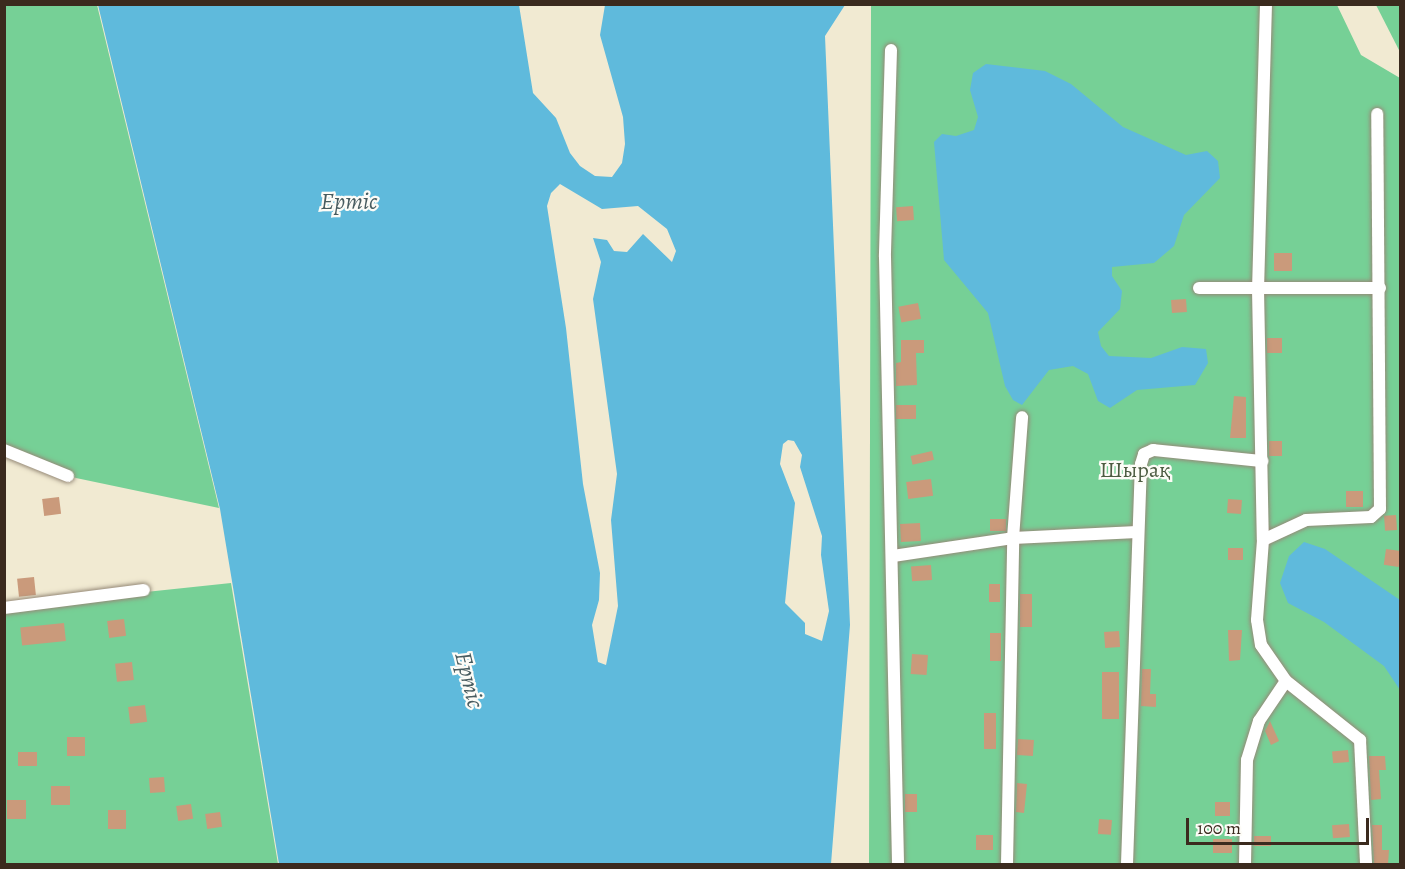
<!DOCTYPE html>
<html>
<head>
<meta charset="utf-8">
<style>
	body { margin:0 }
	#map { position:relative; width:1405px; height:869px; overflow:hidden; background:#f1ead2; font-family:Alegreya,serif }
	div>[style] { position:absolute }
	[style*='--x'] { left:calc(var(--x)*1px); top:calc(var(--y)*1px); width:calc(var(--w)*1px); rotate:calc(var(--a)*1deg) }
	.green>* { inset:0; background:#76d096 }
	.water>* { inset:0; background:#5fbadc }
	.building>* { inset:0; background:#ca9a7b; transform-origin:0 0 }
	.roads { filter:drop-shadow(0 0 2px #968a78) drop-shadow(0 0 2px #968a78) }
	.street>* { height:12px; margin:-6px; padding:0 6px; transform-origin:6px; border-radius:6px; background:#fff }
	span { translate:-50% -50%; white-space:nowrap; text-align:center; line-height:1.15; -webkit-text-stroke:4.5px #fdfcf7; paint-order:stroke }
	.park-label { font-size:22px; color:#4d5c42 }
	.water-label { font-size:24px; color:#485c60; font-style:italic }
	.frame { position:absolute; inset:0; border:6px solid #3b2a1e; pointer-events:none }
	.scale { position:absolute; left:1186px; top:818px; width:183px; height:27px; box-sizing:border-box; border:3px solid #3b2a1e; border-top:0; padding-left:8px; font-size:18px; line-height:21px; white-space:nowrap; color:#3b2a1e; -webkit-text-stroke:4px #fdfcf7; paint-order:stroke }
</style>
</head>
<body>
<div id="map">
	<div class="green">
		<i style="clip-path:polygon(5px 5px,97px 5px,219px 508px,76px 478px,5px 448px)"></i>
		<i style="clip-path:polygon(871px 5px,1337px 5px,1361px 55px,1400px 78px,1400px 864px,869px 864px)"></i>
		<i style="clip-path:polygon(1376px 5px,1400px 5px,1400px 52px)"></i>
		<i style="clip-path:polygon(231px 583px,278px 864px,5px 864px,4px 607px)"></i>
	</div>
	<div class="water">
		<i style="clip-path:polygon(evenodd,98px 5px,519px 5px,533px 93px,556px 118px,570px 153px,580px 166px,595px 176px,612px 177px,622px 163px,625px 144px,623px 117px,600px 35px,605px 5px,845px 5px,825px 36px,850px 625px,831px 864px,279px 864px,220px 509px,98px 5px,560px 184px,602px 209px,638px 206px,667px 229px,676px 251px,672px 262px,643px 234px,627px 252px,614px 251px,607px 240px,593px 238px,601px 262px,593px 299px,617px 474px,611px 520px,618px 606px,606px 665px,598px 662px,592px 625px,599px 600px,600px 573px,583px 484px,566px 328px,547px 206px,551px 193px,560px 184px,98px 5px,788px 440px,794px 441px,802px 455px,800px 467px,822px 536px,821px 555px,829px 611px,822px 641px,805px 634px,805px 623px,785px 603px,795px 503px,780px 464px,783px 444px,788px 440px)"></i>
		<i style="clip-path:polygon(986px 64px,1045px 71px,1071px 84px,1123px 127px,1186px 155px,1207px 151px,1218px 161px,1220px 178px,1184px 215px,1174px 246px,1154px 263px,1112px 267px,1112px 276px,1122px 291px,1120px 309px,1098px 332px,1101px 346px,1109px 356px,1151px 358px,1182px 347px,1206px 349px,1208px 363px,1195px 385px,1137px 390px,1110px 408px,1098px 401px,1088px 374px,1073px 366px,1049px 370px,1022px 405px,1013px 400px,1005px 386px,988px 313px,944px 260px,934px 142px,942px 134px,956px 136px,974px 130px,978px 117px,970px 90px,973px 73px)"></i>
		<i style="clip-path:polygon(1304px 542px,1325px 549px,1400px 600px,1400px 690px,1384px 666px,1324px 622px,1288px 603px,1280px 583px,1289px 556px)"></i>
	</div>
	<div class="building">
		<i style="left:913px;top:206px;width:14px;height:17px;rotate:86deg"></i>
		<i style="left:1274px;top:253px;width:18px;height:18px"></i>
		<i style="left:1186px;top:299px;width:13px;height:15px;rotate:86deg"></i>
		<i style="left:918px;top:303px;width:16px;height:20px;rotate:79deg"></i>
		<i style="left:1267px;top:338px;width:15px;height:15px"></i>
		<i style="clip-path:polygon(901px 340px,924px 340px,924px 353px,916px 353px,917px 385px,896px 386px,896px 363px,901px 362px)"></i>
		<i style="clip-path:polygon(1234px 396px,1246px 397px,1246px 438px,1230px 438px)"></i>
		<i style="left:916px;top:405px;width:14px;height:20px;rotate:90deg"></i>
		<i style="left:1269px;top:441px;width:13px;height:15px"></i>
		<i style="left:932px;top:451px;width:9px;height:22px;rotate:77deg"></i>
		<i style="left:931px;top:479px;width:17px;height:25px;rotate:83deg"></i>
		<i style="left:1346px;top:491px;width:17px;height:16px"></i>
		<i style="left:59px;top:497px;width:17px;height:17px;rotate:83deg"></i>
		<i style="left:1228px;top:499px;width:14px;height:14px;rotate:4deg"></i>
		<i style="left:1396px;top:515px;width:15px;height:12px;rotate:86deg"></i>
		<i style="left:990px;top:519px;width:16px;height:12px"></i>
		<i style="left:920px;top:523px;width:18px;height:20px;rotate:87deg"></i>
		<i style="left:1243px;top:548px;width:12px;height:15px;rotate:90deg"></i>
		<i style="left:1386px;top:549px;width:15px;height:16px;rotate:8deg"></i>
		<i style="left:931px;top:565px;width:15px;height:20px;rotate:86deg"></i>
		<i style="left:34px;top:577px;width:18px;height:17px;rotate:84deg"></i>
		<i style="left:989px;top:584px;width:11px;height:18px"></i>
		<i style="left:1020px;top:594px;width:12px;height:33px"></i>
		<i style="left:124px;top:619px;width:17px;height:17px;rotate:83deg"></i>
		<i style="left:64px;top:623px;width:18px;height:44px;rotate:84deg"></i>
		<i style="clip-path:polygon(1228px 630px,1242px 630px,1240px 660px,1229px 661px)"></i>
		<i style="left:1119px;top:631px;width:16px;height:15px;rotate:86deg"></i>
		<i style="left:990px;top:633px;width:11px;height:28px"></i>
		<i style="left:912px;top:654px;width:16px;height:20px;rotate:4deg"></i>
		<i style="left:132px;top:662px;width:18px;height:17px;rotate:84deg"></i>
		<i style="clip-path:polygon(1142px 669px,1151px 669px,1150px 694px,1156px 694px,1156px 707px,1141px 706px)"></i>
		<i style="left:1102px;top:672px;width:17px;height:47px"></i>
		<i style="left:145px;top:705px;width:17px;height:17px;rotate:83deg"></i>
		<i style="left:984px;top:713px;width:12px;height:36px"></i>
		<i style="clip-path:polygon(1270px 721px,1279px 741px,1271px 745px,1265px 731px)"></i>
		<i style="left:67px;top:737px;width:18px;height:19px"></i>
		<i style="left:1018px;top:739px;width:16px;height:16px;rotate:4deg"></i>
		<i style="left:1348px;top:750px;width:12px;height:16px;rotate:85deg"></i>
		<i style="left:18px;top:752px;width:19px;height:14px"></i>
		<i style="clip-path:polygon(1369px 756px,1385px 756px,1386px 770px,1379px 770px,1381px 799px,1371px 800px)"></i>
		<i style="left:164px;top:777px;width:15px;height:15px;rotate:86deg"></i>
		<i style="clip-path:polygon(1017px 783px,1027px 784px,1024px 813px,1016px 812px)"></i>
		<i style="left:51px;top:786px;width:19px;height:19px"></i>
		<i style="left:905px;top:794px;width:12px;height:18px"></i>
		<i style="left:7px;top:800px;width:19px;height:19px"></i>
		<i style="left:1215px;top:802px;width:15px;height:14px"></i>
		<i style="left:191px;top:804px;width:15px;height:15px;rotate:82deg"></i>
		<i style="left:108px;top:810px;width:18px;height:19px"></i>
		<i style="left:220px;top:812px;width:15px;height:15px;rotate:82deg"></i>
		<i style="left:1099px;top:819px;width:13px;height:15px;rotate:4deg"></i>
		<i style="left:1349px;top:824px;width:13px;height:17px;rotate:86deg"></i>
		<i style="clip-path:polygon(1372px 825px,1382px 825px,1382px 850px,1389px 850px,1388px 864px,1374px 864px)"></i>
		<i style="left:993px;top:835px;width:15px;height:17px;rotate:90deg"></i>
		<i style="left:1254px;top:836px;width:17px;height:10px"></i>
		<i style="left:1213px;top:839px;width:19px;height:14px"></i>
	</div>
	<div class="roads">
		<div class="street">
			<i style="--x:1266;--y:4;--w:285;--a:91.6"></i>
			<i style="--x:1258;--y:289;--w:251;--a:88.9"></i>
			<i style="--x:1263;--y:540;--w:80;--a:94.3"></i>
			<i style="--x:1257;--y:620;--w:25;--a:81"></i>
			<i style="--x:1261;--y:645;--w:44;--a:55.2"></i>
			<i style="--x:1286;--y:681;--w:95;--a:38.6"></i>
			<i style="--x:1360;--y:740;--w:124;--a:87.2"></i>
			<i style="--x:891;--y:50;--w:207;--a:91.7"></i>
			<i style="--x:885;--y:257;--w:607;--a:88.77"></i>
			<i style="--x:1199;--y:288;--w:181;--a:0"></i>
			<i style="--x:4;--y:450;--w:69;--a:22.1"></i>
			<i style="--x:1263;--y:540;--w:47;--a:-24.9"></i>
			<i style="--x:1306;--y:520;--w:65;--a:-2.6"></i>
			<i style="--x:1371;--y:517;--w:12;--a:-42"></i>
			<i style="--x:1380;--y:509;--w:395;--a:-90.4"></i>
			<i style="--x:893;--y:556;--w:121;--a:-8.5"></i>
			<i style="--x:1013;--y:538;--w:124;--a:-2.8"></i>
			<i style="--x:4;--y:608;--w:141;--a:-7.3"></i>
			<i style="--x:1007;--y:864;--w:326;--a:-88.9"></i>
			<i style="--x:1013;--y:538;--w:121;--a:-85.7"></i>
			<i style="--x:1127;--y:864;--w:400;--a:-88"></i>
			<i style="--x:1141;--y:464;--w:10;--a:-73"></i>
			<i style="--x:1144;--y:454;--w:10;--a:-24"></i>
			<i style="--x:1153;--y:450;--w:110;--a:5.8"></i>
			<i style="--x:1245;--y:864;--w:104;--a:-88.9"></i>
			<i style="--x:1247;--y:760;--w:41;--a:-72.9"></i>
			<i style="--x:1259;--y:721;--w:48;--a:-56"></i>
		</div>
	</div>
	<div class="park-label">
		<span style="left:1135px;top:471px">Шырақ</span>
	</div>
	<div class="water-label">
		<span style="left:349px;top:202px">Ертіс</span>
		<span style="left:469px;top:680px;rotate:76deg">Ертіс</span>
	</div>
	<div class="frame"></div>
	<div class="scale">100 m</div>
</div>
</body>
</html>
